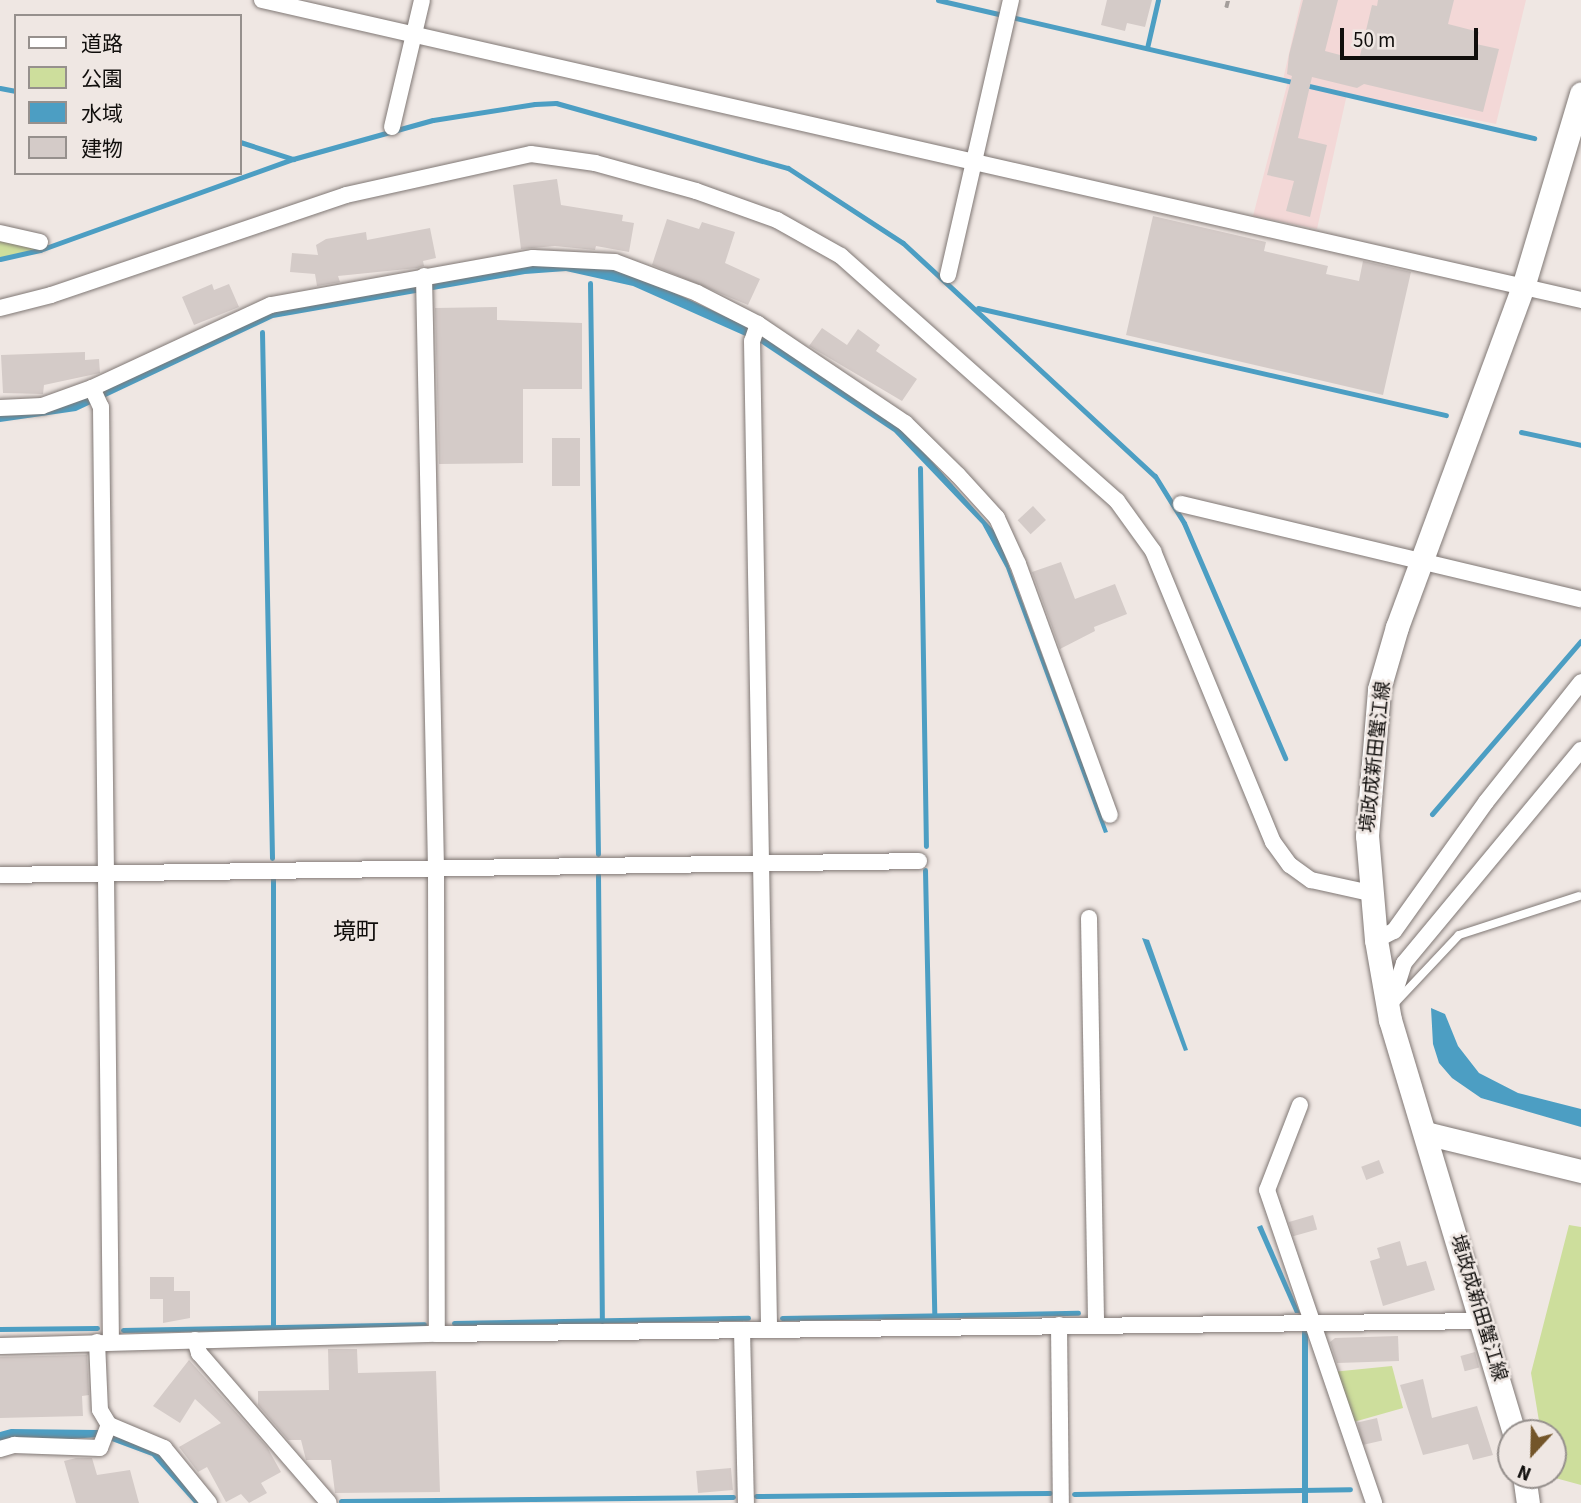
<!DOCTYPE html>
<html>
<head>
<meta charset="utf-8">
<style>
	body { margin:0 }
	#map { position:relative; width:1581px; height:1503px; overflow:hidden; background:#efe7e3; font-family:"Source Sans 3","Noto Sans JP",sans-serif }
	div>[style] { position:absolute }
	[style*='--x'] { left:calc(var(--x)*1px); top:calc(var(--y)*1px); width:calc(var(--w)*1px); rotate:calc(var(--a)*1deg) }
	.industrial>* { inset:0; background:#f3d8d7 }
	.green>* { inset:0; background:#cdde9c }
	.water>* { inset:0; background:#4c9ec3; transform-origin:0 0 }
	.stream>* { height:5px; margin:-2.5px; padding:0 2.5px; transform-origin:2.5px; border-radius:2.5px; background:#4c9ec3 }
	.building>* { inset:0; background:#d4cbc8; transform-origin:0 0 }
	.path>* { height:3.5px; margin-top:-1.75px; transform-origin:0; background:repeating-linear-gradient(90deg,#a49e9b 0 7px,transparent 0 10.5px) }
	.roads { filter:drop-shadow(0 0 2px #807875) drop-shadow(0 0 2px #807875) }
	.lane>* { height:8px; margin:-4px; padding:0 4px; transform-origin:4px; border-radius:4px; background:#fff }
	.street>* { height:16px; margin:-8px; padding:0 8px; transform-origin:8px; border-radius:8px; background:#fff }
	.secondary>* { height:23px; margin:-11.5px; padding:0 11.5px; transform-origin:11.5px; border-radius:11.5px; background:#fff }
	span { translate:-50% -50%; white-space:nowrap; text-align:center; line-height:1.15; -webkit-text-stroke:5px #efe7e3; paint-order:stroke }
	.street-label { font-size:19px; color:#100e0c }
	.quarter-label { font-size:23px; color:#100e0c }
	.legend { position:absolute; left:14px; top:14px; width:228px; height:161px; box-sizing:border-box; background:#efe7e3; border:2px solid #96908d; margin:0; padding:9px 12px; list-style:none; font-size:21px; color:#100e0c }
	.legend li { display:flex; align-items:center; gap:14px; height:35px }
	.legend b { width:35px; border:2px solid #96908d }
	.north { position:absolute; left:1497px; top:1419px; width:70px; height:70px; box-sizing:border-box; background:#efe7e3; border:2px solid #96908d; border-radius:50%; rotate:202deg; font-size:19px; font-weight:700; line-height:28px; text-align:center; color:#100e0c }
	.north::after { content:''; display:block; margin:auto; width:24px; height:32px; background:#735529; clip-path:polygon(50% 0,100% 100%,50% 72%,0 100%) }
	.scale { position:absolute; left:1340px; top:28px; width:138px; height:32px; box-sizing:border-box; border:4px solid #100e0c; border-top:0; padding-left:9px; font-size:21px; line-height:24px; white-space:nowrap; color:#100e0c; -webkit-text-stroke:5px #efe7e3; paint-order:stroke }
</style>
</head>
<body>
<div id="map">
	<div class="industrial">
		<i style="clip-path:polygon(1301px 0,1526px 0,1496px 124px,1347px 94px,1317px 229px,1253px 216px,1288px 81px,1283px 80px)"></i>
	</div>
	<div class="green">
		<i style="clip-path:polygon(0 238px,44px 248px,0 259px)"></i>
		<i style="clip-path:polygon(1569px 1225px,1581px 1227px,1581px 1485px,1548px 1476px,1553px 1475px,1553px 1433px,1541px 1433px,1531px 1373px)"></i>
		<i style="clip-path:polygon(1392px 1366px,1403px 1408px,1350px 1423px,1332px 1372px)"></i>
	</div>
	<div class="water">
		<i style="clip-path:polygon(524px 265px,609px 268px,649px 281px,750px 328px,901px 427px,997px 534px,1108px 832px,1104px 833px,1006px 568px,982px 524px,894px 432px,759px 342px,633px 286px,566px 271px,525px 274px,273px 318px,76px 411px,0 422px,0 413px,38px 411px,258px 315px)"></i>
		<i style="clip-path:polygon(1142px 938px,1149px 940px,1188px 1050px,1184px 1051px)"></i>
		<i style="clip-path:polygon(1431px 1008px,1445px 1014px,1458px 1046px,1479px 1073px,1518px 1093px,1581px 1109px,1581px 1127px,1481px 1098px,1452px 1078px,1439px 1063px,1433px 1044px)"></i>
		<i style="clip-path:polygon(1262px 1225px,1300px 1313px,1295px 1313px,1257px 1227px)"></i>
		<i style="left:1302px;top:1330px;width:6px;height:183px"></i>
		<i style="clip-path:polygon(11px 1429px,98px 1430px,161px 1453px,202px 1503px,194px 1503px,152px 1456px,101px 1437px,0 1443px,0 1432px)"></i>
	</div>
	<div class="stream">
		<i style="--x:938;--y:0;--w:612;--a:13.04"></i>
		<i style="--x:1147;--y:48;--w:49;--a:-77.1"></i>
		<i style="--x:0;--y:88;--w:16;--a:11"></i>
		<i style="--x:240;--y:142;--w:56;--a:17.8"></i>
		<i style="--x:0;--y:259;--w:41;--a:-12.7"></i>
		<i style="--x:40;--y:250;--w:269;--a:-19.8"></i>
		<i style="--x:293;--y:159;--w:145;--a:-15.6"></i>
		<i style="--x:433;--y:120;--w:103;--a:-8.9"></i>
		<i style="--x:535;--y:104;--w:21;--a:-3"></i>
		<i style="--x:556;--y:103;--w:241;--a:15.7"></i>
		<i style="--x:788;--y:168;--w:137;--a:33.1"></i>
		<i style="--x:903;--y:243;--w:343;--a:42.8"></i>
		<i style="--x:1155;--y:476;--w:55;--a:58.3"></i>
		<i style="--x:1184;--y:523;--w:256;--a:66.7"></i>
		<i style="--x:590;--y:283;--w:571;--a:89.2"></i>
		<i style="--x:978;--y:308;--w:480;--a:12.9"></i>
		<i style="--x:262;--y:332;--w:526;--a:88.91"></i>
		<i style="--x:1521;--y:432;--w:61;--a:12.2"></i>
		<i style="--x:920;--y:468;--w:378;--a:89.1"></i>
		<i style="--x:1432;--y:814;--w:228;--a:-49.3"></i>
		<i style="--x:925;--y:870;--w:443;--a:88.8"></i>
		<i style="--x:598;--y:875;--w:446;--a:89.5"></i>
		<i style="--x:273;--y:879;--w:448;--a:90"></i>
		<i style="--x:782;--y:1318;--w:296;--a:-1"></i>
		<i style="--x:454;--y:1323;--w:294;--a:-1"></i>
		<i style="--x:0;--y:1329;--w:97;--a:-0.6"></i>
		<i style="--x:123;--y:1330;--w:301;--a:-1.1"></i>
		<i style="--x:1074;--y:1494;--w:276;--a:-1"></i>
		<i style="--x:756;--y:1496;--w:294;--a:-0.6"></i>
		<i style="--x:341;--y:1501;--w:392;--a:-0.6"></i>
	</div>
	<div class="building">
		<i style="clip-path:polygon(1107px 0,1152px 0,1145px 27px,1127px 23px,1125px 31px,1101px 25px)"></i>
		<i style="clip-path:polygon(1303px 0,1338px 0,1325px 51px,1359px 60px,1372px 5px,1377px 6px,1378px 0,1454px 0,1448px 24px,1479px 32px,1476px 44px,1499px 49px,1483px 112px,1364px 84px,1357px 88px,1312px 77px,1298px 138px,1327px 145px,1310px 217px,1286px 211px,1294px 181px,1267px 175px,1292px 76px,1287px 74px,1289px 55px)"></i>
		<i style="clip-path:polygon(557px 179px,561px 205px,623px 215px,622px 221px,634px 223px,629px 252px,596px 246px,595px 250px,555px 246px,521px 249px,513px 185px)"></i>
		<i style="clip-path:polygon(1153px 216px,1266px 242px,1264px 251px,1328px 266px,1326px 274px,1359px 281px,1363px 261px,1411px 272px,1383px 395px,1126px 335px)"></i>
		<i style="clip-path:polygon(667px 219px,699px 229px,702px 222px,735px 232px,725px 263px,760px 279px,748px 305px,652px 265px)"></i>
		<i style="clip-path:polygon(430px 228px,436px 258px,423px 261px,424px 266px,417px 268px,338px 276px,340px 282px,317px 286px,315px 274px,290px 272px,292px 253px,318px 255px,316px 245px,326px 239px,366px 232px,367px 240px)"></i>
		<i style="clip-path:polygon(212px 284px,214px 290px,229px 284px,239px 307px,194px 325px,182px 297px)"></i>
		<i style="clip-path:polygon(497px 307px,497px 320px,582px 323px,582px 389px,523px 389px,523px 463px,439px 464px,435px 308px)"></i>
		<i style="clip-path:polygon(822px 328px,847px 345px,858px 329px,880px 345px,876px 351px,917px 379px,902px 401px,809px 346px)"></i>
		<i style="clip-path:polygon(85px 352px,85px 360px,99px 359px,100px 373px,44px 385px,43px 394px,3px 393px,1px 355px)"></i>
		<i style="left:552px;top:438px;width:28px;height:48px"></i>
		<i style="left:1033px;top:506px;width:19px;height:21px;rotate:47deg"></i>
		<i style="clip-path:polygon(1061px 562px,1075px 599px,1115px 584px,1127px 614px,1094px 627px,1095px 631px,1060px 649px,1032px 572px)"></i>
		<i style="left:1379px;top:1160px;width:14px;height:19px;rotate:69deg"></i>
		<i style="left:1313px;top:1215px;width:15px;height:25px;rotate:74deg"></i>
		<i style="clip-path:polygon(1400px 1241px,1407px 1266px,1426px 1261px,1435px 1290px,1383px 1306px,1370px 1261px,1380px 1258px,1377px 1248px)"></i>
		<i style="clip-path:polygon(150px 1277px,174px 1277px,174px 1291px,190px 1291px,190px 1318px,163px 1323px,163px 1299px,150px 1299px)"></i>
		<i style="clip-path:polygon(1398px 1336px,1399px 1361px,1337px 1363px,1330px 1342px,1335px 1338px)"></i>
		<i style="clip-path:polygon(328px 1349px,357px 1349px,358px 1373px,436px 1371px,440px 1492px,335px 1493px,331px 1460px,306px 1460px,301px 1440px,288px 1440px,258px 1405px,258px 1391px,329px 1390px)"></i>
		<i style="left:1475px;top:1352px;width:16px;height:15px;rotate:75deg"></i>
		<i style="clip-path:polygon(87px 1355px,89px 1395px,82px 1396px,83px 1416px,0 1418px,0 1357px)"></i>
		<i style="clip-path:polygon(189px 1360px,267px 1447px,281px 1472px,261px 1483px,267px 1493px,249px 1503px,241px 1494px,226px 1502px,207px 1467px,198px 1472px,179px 1447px,221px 1423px,195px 1399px,180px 1423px,153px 1406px)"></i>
		<i style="clip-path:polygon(1423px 1379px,1432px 1418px,1477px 1406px,1493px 1455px,1473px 1460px,1468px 1444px,1423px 1455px,1400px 1385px)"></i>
		<i style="left:1377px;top:1418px;width:23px;height:20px;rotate:77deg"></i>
		<i style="clip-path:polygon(76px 1458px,92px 1458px,97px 1475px,130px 1470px,139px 1503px,76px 1503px,64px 1461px)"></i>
		<i style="left:731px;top:1468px;width:22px;height:35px;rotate:85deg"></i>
	</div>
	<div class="path">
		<i style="--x:1226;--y:8;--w:8;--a:-76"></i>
	</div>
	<div class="roads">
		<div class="lane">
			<i style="--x:1395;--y:1003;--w:93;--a:-46.7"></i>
			<i style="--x:1459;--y:935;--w:126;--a:-18"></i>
		</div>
		<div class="street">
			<i style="--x:262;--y:0;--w:1353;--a:12.81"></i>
			<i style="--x:392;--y:127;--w:130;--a:-76.7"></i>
			<i style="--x:0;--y:233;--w:41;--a:12.7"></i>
			<i style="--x:948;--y:275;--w:282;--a:-77.1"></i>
			<i style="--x:424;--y:276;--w:592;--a:88.84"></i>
			<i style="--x:436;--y:868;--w:466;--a:89.9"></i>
			<i style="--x:0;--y:308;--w:53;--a:-14.3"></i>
			<i style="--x:51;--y:295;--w:311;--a:-18.7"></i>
			<i style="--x:346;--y:195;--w:189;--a:-12.5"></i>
			<i style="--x:531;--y:154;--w:65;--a:8"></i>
			<i style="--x:595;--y:163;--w:105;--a:15.5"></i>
			<i style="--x:696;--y:191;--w:86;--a:19.7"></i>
			<i style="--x:777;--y:220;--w:73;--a:29.4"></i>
			<i style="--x:841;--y:256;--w:369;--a:41.6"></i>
			<i style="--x:1117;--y:501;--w:62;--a:54.2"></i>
			<i style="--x:1153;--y:551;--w:315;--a:67.6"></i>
			<i style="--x:1273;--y:842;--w:29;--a:54"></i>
			<i style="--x:1290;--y:865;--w:26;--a:36"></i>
			<i style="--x:1311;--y:880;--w:60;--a:12.4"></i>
			<i style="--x:758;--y:324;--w:18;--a:109"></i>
			<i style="--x:752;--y:341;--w:988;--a:89.01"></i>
			<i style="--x:92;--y:388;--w:21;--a:65"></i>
			<i style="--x:101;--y:407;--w:934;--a:89.39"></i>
			<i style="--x:0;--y:408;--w:42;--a:-2.7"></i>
			<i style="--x:42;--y:406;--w:53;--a:-19.8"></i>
			<i style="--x:92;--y:388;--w:197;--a:-24.9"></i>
			<i style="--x:271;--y:305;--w:266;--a:-10.2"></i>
			<i style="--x:533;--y:258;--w:82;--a:2.8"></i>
			<i style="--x:615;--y:262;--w:88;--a:20.7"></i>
			<i style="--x:697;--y:293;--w:68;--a:26.9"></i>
			<i style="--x:758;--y:324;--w:177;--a:34"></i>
			<i style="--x:905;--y:423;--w:74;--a:44.5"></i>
			<i style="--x:958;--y:475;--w:58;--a:47.8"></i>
			<i style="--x:997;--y:518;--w:51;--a:65.5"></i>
			<i style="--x:1018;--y:564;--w:267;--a:69.9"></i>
			<i style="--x:1181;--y:504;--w:411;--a:13.4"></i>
			<i style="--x:0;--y:875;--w:919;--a:-0.87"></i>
			<i style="--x:1089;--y:918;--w:406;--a:89"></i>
			<i style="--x:1376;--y:940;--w:20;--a:-27"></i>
			<i style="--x:1394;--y:931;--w:158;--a:-54.5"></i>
			<i style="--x:1486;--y:802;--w:153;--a:-51.6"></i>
			<i style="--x:1390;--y:1007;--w:46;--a:-72.3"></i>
			<i style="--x:1404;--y:963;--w:277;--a:-50.3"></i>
			<i style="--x:1300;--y:1105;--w:91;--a:111.2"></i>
			<i style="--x:1267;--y:1190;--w:331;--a:71.1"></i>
			<i style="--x:1059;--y:1325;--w:178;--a:89.4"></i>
			<i style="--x:742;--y:1330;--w:173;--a:88.7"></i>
			<i style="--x:195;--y:1340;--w:14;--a:73"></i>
			<i style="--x:199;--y:1353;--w:198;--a:49.1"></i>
			<i style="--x:97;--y:1342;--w:68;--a:87.5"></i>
			<i style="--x:100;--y:1410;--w:17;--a:59"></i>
			<i style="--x:109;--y:1425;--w:60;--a:22.7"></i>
			<i style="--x:164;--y:1448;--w:71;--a:50.7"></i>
			<i style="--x:0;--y:1346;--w:437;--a:-1.6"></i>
			<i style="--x:437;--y:1334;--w:1047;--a:-0.71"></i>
			<i style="--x:0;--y:1449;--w:15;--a:-16"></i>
			<i style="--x:14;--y:1445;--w:86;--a:2"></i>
			<i style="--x:100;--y:1448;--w:25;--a:-69"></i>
		</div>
		<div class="secondary">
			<i style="--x:1425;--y:1133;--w:161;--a:13.7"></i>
			<i style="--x:1514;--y:1433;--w:431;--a:-106.7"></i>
			<i style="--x:1390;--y:1020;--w:81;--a:-99.9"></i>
			<i style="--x:1376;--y:940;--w:104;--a:-94.9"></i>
			<i style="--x:1367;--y:836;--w:147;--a:-85.3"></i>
			<i style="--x:1379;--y:689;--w:65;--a:-73.8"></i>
			<i style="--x:1397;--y:627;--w:363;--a:-69.7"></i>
			<i style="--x:1523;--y:287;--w:202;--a:-73.3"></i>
			<i style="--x:1524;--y:1475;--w:28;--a:82"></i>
		</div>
	</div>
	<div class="street-label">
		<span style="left:1376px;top:757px;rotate:-84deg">境政成新田蟹江線</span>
		<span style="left:1478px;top:1308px;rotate:73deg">境政成新田蟹江線</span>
	</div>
	<div class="quarter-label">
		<span style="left:356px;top:932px">境町</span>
	</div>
	<ul class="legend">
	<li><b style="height:9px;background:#fff"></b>道路</li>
	<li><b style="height:19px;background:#cdde9c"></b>公園</li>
	<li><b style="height:19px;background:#4c9ec3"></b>水域</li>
	<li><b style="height:19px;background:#d4cbc8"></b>建物</li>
	</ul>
	<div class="north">N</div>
	<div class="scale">50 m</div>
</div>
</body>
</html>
